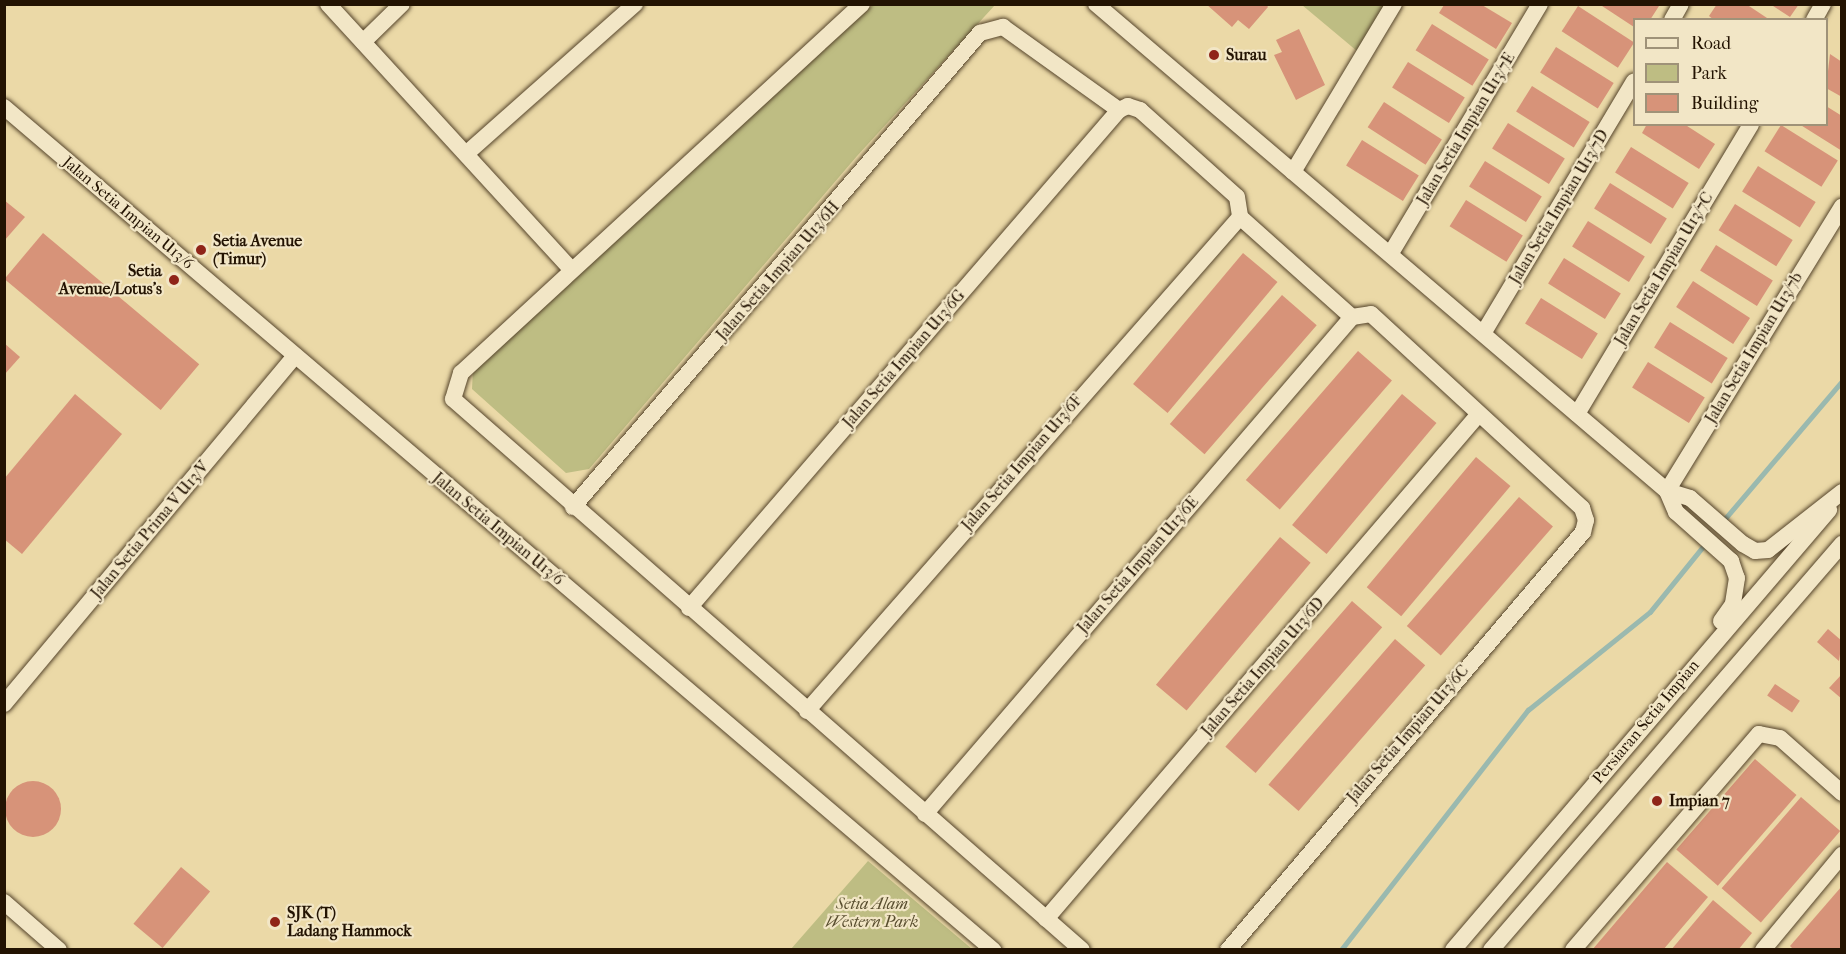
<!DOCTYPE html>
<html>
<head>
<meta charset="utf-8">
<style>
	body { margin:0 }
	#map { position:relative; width:1846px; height:954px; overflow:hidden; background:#ebd9a7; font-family:"IM FELL French Canon",serif }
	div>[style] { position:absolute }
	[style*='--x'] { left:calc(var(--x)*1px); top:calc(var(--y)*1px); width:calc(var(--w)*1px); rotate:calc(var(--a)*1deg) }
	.green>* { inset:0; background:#bebd83 }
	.stream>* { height:4.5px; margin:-2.25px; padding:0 2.25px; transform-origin:2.25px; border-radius:2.25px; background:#9ab9af }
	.building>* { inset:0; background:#d79379; transform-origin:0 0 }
	.round { border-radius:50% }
	.roads { filter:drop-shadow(0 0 2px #55442b) drop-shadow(0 0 2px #55442b) }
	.minor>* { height:16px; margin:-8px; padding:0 8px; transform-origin:8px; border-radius:8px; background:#f2e6c6 }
	.dots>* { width:16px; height:16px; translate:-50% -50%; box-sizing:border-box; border:3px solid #f2e6c6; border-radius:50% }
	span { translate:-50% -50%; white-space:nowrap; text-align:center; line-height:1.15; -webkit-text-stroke:4.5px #f2e6c6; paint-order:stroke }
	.poi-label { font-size:16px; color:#231302; font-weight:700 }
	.left { translate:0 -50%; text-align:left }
	.right { translate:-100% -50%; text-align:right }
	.street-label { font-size:16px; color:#231302 }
	.park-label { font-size:16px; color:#594e2f; font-style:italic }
	.frame { position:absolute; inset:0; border:6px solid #231302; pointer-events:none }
	.legend { position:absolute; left:1633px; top:18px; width:195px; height:108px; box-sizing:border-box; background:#f2e6c6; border:2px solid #9f9278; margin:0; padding:8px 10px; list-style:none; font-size:18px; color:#231302 }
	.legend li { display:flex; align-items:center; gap:12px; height:30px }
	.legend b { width:30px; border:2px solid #9f9278 }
</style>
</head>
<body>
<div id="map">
	<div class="green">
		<i style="clip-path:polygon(873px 5px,995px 5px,857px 156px,589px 469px,566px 473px,472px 389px,473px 370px)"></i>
		<i style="clip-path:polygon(1302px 5px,1386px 5px,1357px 51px)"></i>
		<i style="clip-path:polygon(868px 861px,972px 949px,791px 949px)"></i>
	</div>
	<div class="stream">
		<i style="--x:1723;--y:521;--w:184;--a:-49.6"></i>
		<i style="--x:1341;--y:950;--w:304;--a:-52.1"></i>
		<i style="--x:1528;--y:710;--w:156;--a:-38.8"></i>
		<i style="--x:1650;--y:612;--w:87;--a:-51"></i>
	</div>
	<div class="building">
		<i style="clip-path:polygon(1206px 4px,1266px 4px,1268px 7px,1249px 29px,1238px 20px,1232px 27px)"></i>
		<i style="clip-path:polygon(1599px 4px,1656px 4px,1659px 6px,1650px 20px,1634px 20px,1634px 27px)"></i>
		<i style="clip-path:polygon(1717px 4px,1746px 4px,1770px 20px,1714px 20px,1709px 16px)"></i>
		<i style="clip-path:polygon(1770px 4px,1799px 4px,1790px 17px)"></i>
		<i style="clip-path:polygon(1444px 5px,1482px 5px,1512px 23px,1496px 49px,1439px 13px)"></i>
		<i style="left:1578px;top:6px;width:67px;height:30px;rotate:33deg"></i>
		<i style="left:1432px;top:24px;width:67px;height:31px;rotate:32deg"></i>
		<i style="clip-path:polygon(1299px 29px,1325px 85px,1296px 100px,1274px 55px,1282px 52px,1276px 40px)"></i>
		<i style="left:1556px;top:47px;width:68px;height:30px;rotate:32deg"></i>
		<i style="clip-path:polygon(1830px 54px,1842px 62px,1842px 97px,1826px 88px)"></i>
		<i style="left:1408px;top:62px;width:67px;height:30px;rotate:32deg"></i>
		<i style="left:1532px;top:86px;width:68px;height:30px;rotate:32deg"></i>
		<i style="left:1384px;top:102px;width:69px;height:30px;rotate:33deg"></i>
		<i style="clip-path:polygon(1826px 106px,1842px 116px,1842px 151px,1799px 124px,1826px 124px)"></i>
		<i style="left:1508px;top:123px;width:67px;height:30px;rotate:32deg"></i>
		<i style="clip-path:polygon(1647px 124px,1684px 124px,1715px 144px,1699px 169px,1642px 133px)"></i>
		<i style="left:1781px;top:125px;width:67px;height:31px;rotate:32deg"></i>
		<i style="left:1362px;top:140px;width:67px;height:30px;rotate:32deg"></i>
		<i style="left:1631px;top:147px;width:68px;height:30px;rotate:32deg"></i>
		<i style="left:1485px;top:161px;width:67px;height:30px;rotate:32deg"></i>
		<i style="left:1758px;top:166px;width:68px;height:30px;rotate:32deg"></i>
		<i style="left:1610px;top:183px;width:67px;height:30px;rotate:32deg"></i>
		<i style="clip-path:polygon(4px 200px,25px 217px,4px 241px)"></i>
		<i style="left:1466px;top:200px;width:67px;height:31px;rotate:32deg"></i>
		<i style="left:1735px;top:204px;width:68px;height:31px;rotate:32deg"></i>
		<i style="left:1588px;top:221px;width:67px;height:30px;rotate:32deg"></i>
		<i style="left:43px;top:233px;width:204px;height:60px;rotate:40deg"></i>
		<i style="left:1716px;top:245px;width:67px;height:30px;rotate:32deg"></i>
		<i style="left:1243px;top:253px;width:45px;height:171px;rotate:40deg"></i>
		<i style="left:1564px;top:258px;width:67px;height:30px;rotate:32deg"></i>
		<i style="left:1693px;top:281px;width:68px;height:31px;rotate:33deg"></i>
		<i style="left:1282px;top:295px;width:46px;height:171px;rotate:41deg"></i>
		<i style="left:1541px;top:298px;width:67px;height:30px;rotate:32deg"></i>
		<i style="left:1670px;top:322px;width:68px;height:30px;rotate:32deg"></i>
		<i style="clip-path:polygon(4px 343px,20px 357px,4px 375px)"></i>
		<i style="left:1358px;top:351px;width:45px;height:171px;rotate:41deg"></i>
		<i style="left:1648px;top:362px;width:67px;height:30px;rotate:32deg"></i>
		<i style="clip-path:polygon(75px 394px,122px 434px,22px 554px,4px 539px,4px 479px)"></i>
		<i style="left:1402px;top:394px;width:45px;height:171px;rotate:40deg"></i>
		<i style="left:1476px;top:457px;width:45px;height:170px;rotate:40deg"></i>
		<i style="left:1519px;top:497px;width:45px;height:171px;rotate:41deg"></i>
		<i style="left:1280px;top:537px;width:40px;height:193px;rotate:40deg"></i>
		<i style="left:1352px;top:601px;width:40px;height:193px;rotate:41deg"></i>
		<i style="clip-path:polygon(1828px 629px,1842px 641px,1839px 661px,1817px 642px)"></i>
		<i style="left:1395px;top:639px;width:40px;height:193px;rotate:41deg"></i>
		<i style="clip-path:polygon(1842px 674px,1842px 699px,1829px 688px)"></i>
		<i style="left:1775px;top:684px;width:30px;height:14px;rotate:34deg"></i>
		<i style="left:1755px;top:759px;width:55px;height:120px;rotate:41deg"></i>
		<i class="round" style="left:5px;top:781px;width:56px;height:56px"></i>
		<i style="left:1801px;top:797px;width:52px;height:121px;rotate:41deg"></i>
		<i style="clip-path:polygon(1667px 862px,1708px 897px,1663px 950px,1592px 950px)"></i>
		<i style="left:181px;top:867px;width:38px;height:74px;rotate:40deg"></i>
		<i style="clip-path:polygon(1842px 886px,1842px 950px,1794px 950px,1790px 946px)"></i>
		<i style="clip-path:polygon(1713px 900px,1752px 933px,1738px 950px,1671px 950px)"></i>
	</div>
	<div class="roads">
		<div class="minor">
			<i style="--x:328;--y:4;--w:360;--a:47.5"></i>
			<i style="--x:862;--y:4;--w:545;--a:137.38"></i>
			<i style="--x:461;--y:373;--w:27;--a:107"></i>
			<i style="--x:453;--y:399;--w:836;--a:41.22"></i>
			<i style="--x:1096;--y:4;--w:750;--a:40.46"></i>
			<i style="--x:1667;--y:491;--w:24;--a:17"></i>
			<i style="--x:1690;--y:498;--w:70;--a:41"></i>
			<i style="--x:1743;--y:544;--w:14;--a:30"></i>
			<i style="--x:1755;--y:551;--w:13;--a:-4"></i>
			<i style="--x:1768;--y:550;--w:94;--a:-38.1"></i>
			<i style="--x:1672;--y:20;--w:18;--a:-61"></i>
			<i style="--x:1814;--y:20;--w:18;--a:-61"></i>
			<i style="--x:363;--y:42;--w:54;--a:-44.3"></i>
			<i style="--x:4;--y:107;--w:1300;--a:40.44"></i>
			<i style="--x:466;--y:154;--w:226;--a:-41.6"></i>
			<i style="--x:1293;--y:172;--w:196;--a:-59"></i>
			<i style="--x:1391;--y:253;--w:290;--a:-59.1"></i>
			<i style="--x:1484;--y:332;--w:292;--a:-59.1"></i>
			<i style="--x:1577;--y:414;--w:338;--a:-59"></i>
			<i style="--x:1667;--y:491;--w:334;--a:-58.4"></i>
			<i style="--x:1667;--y:491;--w:23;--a:67"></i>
			<i style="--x:1676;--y:512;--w:74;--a:41.7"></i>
			<i style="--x:1731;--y:561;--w:18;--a:71"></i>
			<i style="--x:1737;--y:578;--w:26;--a:99"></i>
			<i style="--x:1733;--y:604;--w:21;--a:125"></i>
			<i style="--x:573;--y:507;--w:625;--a:-49.35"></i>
			<i style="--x:980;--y:33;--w:24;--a:-15"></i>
			<i style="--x:1003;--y:27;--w:143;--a:35.6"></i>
			<i style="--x:1119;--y:110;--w:10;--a:-24"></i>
			<i style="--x:1128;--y:106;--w:13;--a:18"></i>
			<i style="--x:1140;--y:110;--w:130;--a:41.9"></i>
			<i style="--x:1237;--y:197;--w:20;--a:81"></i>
			<i style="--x:1240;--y:217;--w:150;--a:41.8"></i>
			<i style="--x:1352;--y:317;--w:19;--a:-9"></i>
			<i style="--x:1371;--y:314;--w:287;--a:42.6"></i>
			<i style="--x:1582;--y:508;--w:13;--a:72"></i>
			<i style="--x:1586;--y:520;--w:12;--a:104"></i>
			<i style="--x:1583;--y:532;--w:548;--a:130.34"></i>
			<i style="--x:689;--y:608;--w:658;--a:-49.19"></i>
			<i style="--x:4;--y:704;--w:454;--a:-50.1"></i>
			<i style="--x:807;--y:711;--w:657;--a:-48.76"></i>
			<i style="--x:925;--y:814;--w:655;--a:-49.33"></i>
			<i style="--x:4;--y:902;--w:73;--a:41.1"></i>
			<i style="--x:1046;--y:919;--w:664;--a:-49.4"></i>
			<i style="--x:1453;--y:950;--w:579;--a:-49.48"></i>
			<i style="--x:1491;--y:950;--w:537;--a:-49.16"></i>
			<i style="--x:1573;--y:950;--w:285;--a:-49.3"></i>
			<i style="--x:1759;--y:734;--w:21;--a:11"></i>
			<i style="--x:1780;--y:738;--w:83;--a:41.6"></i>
			<i style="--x:1763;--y:950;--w:124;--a:-50.3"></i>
		</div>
	</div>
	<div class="dots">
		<i style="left:1214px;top:55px;background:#8f2418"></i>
		<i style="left:201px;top:250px;background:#8f2418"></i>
		<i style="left:174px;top:280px;background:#8f2418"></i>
		<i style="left:1657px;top:801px;background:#8f2418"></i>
		<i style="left:275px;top:922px;background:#8f2418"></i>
	</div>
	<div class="poi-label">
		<span class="left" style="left:1226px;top:55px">Surau</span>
		<span class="left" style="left:213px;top:250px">Setia Avenue<br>(Timur)</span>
		<span class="right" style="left:162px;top:280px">Setia<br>Avenue/Lotus's</span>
		<span class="left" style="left:1669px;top:801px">Impian 7</span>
		<span class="left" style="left:287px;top:922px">SJK (T)<br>Ladang Hammock</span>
	</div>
	<div class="street-label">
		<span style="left:1466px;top:129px;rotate:-59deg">Jalan Setia Impian U13/7E</span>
		<span style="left:1559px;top:207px;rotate:-59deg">Jalan Setia Impian U13/7D</span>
		<span style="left:128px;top:213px;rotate:40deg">Jalan Setia Impian U13/6</span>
		<span style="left:1664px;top:269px;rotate:-59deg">Jalan Setia Impian U13/7C</span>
		<span style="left:778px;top:271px;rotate:-49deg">Jalan Setia Impian U13/6H</span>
		<span style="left:1754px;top:348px;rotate:-59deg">Jalan Setia Impian U13/7b</span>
		<span style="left:904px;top:359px;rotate:-49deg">Jalan Setia Impian U13/6G</span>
		<span style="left:1022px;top:463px;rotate:-49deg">Jalan Setia Impian U13/6F</span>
		<span style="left:498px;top:529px;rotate:40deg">Jalan Setia Impian U13/6</span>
		<span style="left:150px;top:530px;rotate:-50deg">Jalan Setia Prima V U13/V</span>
		<span style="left:1138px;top:565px;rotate:-49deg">Jalan Setia Impian U13/6E</span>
		<span style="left:1263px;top:667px;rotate:-49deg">Jalan Setia Impian U13/6D</span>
		<span style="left:1646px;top:722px;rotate:-50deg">Persiaran Setia Impian</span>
		<span style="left:1408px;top:734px;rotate:-49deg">Jalan Setia Impian U13/6C</span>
	</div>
	<div class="park-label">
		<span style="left:872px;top:913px">Setia Alam<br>Western Park</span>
	</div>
	<div class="frame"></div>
	<ul class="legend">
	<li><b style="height:8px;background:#f2e6c6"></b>Road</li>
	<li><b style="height:16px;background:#bebd83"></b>Park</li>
	<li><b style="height:16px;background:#d79379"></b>Building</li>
	</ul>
</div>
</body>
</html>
